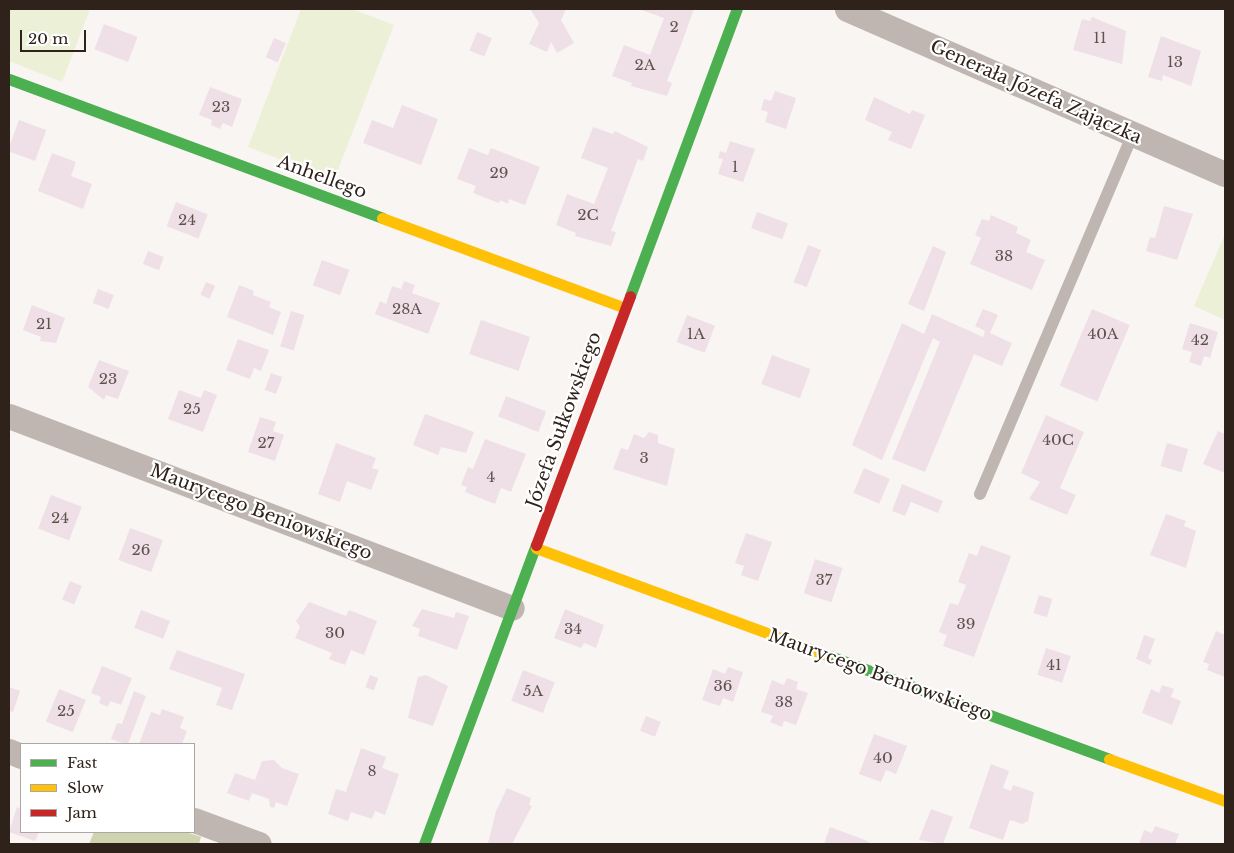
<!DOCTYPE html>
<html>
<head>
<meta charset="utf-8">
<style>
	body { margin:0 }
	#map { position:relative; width:1234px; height:853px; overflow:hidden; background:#f9f5f3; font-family:"Libre Baskerville",serif }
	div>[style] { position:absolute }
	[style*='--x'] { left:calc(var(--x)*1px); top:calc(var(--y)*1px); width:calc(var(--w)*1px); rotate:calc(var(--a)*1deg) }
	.green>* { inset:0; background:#ecf0d6 }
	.forest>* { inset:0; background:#cfd4af }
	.building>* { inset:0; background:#efe0e7; transform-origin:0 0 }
	.lane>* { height:12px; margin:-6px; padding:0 6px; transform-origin:6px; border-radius:6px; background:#bfb6b2 }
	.street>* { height:25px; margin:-12.5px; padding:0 12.5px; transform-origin:12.5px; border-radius:12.5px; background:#bfb6b2 }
	.fast>* { height:11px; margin:-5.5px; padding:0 5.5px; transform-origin:5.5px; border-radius:5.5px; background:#4caf50 }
	.slow>* { height:11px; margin:-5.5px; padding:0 5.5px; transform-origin:5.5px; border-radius:5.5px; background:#ffc107 }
	.jam>* { height:11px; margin:-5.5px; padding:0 5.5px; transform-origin:5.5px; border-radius:5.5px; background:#c62828 }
	span { translate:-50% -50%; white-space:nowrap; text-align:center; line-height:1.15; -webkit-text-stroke:4.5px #fff; paint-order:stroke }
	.number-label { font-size:15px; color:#5f524e }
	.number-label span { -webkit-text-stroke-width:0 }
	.street-label { font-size:18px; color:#2f221b }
	.frame { position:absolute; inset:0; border:10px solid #2f221b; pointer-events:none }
	.legend { position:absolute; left:20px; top:743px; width:175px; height:90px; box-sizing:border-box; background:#fff; border:1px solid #aca7a4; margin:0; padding:6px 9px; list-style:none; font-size:15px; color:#2f221b }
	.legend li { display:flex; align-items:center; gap:10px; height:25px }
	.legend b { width:25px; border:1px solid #aca7a4 }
	.scale { position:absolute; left:20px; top:30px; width:66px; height:22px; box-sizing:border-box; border:2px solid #2f221b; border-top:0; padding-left:6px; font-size:15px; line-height:18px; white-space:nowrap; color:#2f221b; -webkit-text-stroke:4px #fff; paint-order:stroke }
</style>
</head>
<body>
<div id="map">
	<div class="green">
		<i style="clip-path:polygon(9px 9px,90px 9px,62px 82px,9px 61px)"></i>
		<i style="clip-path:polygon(301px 9px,352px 9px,394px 25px,334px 180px,248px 147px)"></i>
		<i style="clip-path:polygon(1225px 234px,1225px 320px,1194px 306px)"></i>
	</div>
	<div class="forest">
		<i style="clip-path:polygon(94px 832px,186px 832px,201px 837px,199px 844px,89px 844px)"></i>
	</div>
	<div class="building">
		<i style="clip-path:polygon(530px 9px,566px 9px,561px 20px,574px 43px,557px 53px,551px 42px,547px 52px,529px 44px,539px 23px)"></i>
		<i style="clip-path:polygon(639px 9px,700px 9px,694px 9px,681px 45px,667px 81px,672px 83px,667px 96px,631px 86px,632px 83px,612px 76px,624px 45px,650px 55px,664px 18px)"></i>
		<i style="clip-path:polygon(1092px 17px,1126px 31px,1122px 64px,1073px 50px,1082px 19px,1090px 21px)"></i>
		<i style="left:104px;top:24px;width:36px;height:27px;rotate:21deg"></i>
		<i style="left:477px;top:32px;width:16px;height:20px;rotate:22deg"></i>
		<i style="clip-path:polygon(1161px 36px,1201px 51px,1191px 86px,1163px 75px,1162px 81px,1148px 77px)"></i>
		<i style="left:274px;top:38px;width:13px;height:21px;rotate:23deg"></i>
		<i style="clip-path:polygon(210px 87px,242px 99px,232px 127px,223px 123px,220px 129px,211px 125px,212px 120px,199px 115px)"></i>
		<i style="clip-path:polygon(775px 91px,796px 98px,786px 129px,765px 122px,768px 112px,761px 110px,764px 99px,771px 101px)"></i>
		<i style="clip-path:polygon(874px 97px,910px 114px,912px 110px,925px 115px,911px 149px,888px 140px,892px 132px,865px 120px)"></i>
		<i style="clip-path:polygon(402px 105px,438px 119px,421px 165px,363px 143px,372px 120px,393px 128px)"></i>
		<i style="left:19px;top:120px;width:29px;height:33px;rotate:20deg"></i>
		<i style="clip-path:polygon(593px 127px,613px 134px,615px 131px,648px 147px,643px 161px,638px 159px,611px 231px,616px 232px,611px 246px,575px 236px,576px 233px,556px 225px,567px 194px,594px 204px,608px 168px,581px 158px)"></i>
		<i style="clip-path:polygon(730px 141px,755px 149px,743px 182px,718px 174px,723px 159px,718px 158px,720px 151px,726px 153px)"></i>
		<i style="clip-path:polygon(469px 148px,488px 155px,491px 148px,540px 167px,525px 205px,509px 199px,508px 204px,500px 200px,499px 203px,473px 193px,476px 186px,457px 179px)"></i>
		<i style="clip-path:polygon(52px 153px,76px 162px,71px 176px,92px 184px,83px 209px,38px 191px)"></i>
		<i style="left:176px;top:202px;width:34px;height:26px;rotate:21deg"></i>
		<i style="clip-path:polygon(1164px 206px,1193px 214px,1177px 260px,1146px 251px,1150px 237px,1155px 238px)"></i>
		<i style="left:757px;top:212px;width:33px;height:17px;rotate:20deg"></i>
		<i style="clip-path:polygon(991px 215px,1018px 227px,1016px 233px,1031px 240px,1026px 252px,1045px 260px,1032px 290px,970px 264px,981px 238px,975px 235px,982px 219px,989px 221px)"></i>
		<i style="left:808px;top:245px;width:14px;height:40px;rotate:21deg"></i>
		<i style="clip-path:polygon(933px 246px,946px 252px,924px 311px,908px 304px)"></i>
		<i style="left:148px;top:251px;width:17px;height:14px;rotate:21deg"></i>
		<i style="left:322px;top:260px;width:29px;height:27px;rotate:20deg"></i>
		<i style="clip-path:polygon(404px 281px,415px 285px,412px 293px,440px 303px,428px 334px,375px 314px,380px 301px,386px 304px,392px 286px,401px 289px)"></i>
		<i style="left:206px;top:282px;width:10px;height:14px;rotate:24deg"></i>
		<i style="clip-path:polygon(239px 285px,254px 291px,253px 295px,271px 302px,269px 307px,281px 312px,273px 335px,227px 317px)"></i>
		<i style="left:98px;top:289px;width:17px;height:15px;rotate:21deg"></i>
		<i style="clip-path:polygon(32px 305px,65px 318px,56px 343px,40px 341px,41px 337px,23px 330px)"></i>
		<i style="clip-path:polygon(983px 309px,998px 315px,990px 333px,1012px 343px,1002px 366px,974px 354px,925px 472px,892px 459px,940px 342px,933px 338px,882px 460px,852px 445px,902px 323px,924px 334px,932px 314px,983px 337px,985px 331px,975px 326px)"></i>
		<i style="left:1092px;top:309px;width:41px;height:83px;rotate:23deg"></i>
		<i style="left:291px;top:311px;width:14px;height:37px;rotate:17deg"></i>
		<i style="left:687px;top:315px;width:30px;height:29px;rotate:21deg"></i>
		<i style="left:481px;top:320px;width:52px;height:36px;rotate:19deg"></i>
		<i style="clip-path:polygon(1190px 323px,1218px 332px,1210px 358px,1204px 356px,1201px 366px,1189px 362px,1192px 352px,1182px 349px)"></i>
		<i style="clip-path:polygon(238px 339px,269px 350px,261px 371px,254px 368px,250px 379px,226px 370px)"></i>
		<i style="left:772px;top:355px;width:41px;height:31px;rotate:20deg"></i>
		<i style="clip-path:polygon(99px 360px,129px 371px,118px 399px,106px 395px,104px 400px,88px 387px)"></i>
		<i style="left:271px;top:373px;width:12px;height:18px;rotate:20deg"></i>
		<i style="clip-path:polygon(179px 390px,201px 398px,204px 390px,217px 395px,203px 432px,168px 419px)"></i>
		<i style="left:506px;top:396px;width:43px;height:22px;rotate:21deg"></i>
		<i style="clip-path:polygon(425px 414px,474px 432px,466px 453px,441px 447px,438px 455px,413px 445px)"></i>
		<i style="clip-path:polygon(1046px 415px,1084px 432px,1060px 488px,1076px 495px,1067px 515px,1029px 499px,1040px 482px,1021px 473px)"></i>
		<i style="clip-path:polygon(260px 417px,276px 422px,273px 431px,284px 435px,275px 461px,248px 452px)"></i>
		<i style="clip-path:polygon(1218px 431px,1225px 434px,1225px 473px,1203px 464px)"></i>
		<i style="clip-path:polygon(649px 432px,658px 435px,658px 443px,675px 449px,667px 486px,613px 469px,621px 448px,628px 450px,634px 434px,644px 438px)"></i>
		<i style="clip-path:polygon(485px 439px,526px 454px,511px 492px,501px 488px,495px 504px,465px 492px,467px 487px,461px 485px,468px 467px,473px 469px)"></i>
		<i style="clip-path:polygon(336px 443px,376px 458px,372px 468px,379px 470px,371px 490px,347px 481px,340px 502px,318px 494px)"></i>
		<i style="left:1167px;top:443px;width:22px;height:24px;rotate:16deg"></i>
		<i style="left:864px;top:468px;width:28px;height:27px;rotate:23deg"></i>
		<i style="clip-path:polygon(902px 484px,943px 501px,938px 513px,911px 502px,905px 516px,892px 511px)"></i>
		<i style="left:51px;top:495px;width:33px;height:36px;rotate:21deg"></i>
		<i style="clip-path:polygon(1166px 514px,1186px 521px,1184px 526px,1196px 531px,1186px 568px,1150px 555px)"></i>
		<i style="left:130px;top:528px;width:35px;height:34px;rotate:20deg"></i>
		<i style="clip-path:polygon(746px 533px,772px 542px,758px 581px,741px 575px,744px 566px,735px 563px)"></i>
		<i style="clip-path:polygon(981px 545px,1011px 556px,974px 657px,943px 646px,947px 635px,939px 632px,950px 603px,958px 605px,966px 585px,958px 582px,969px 553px,977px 556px)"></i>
		<i style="left:815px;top:559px;width:29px;height:36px;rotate:18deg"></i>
		<i style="left:70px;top:581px;width:13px;height:20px;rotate:23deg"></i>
		<i style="left:1039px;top:595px;width:14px;height:19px;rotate:17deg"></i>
		<i style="clip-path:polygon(309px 602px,346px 616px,349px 610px,377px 621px,364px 655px,351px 650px,345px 665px,329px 659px,332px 653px,295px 638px,300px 627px,296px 621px)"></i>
		<i style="clip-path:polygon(422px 609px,454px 618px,456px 612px,469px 616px,457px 650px,418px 636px,420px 629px,412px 626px)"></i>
		<i style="clip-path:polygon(565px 609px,604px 625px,596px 648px,584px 643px,581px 648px,554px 638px)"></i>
		<i style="left:141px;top:610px;width:31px;height:19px;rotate:21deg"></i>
		<i style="clip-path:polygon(1216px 631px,1225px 635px,1225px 677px,1207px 670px,1209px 664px,1203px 662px)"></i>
		<i style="clip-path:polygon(1144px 635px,1155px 639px,1148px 658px,1152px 660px,1150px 665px,1136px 659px)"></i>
		<i style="left:1046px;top:648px;width:26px;height:28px;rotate:18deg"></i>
		<i style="clip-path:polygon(177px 650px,245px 674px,232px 710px,216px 705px,222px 688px,169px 669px)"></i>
		<i style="clip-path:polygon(102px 666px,132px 678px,121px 705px,110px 701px,108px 707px,99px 703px,101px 697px,91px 693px)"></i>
		<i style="clip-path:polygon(728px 667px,743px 672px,733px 702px,723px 698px,720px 706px,702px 700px,713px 669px,725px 674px)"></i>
		<i style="left:523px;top:670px;width:34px;height:33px;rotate:21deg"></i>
		<i style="left:370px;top:675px;width:9px;height:13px;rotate:21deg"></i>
		<i style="clip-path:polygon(426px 675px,448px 686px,433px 726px,408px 718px,418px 677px)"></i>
		<i style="clip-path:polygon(787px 678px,798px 682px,796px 689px,808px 693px,796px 725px,784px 721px,782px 727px,770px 722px,773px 716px,761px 712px,772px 680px,784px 685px)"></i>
		<i style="clip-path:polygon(1162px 685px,1174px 689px,1171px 697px,1181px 701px,1172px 725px,1142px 713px,1151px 689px,1159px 693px)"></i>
		<i style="clip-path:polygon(9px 687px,20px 691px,13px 712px,9px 711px)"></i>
		<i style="left:59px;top:689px;width:29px;height:35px;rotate:22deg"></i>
		<i style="clip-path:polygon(134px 691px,146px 696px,128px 744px,125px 744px,111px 739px,117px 723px,122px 724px)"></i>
		<i style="clip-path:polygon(162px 709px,184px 717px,180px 728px,187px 731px,182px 744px,139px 744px,151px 712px,160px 715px)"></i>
		<i style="left:646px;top:716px;width:16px;height:16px;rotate:22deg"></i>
		<i style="clip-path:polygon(874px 734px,907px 746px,896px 774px,886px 770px,881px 782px,859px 774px)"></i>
		<i style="clip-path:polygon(361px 748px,386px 757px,382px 768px,399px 774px,385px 815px,375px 811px,372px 819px,351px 812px,348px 821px,328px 814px,336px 789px,346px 792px)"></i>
		<i style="clip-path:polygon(274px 760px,282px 768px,299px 774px,287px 806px,276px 802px,274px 808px,270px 807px,269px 799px,252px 793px,249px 801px,227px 793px,235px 773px,255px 780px,262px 761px)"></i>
		<i style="clip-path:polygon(991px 764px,1009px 771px,1003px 788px,1011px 791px,1013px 785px,1034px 792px,1028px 821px,1022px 824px,1010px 820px,1003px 840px,969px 828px)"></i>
		<i style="clip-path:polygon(507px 788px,531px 798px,529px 805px,532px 806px,512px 844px,492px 844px,488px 843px,496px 811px)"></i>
		<i style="clip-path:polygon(17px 807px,21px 809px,21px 832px,39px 832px,35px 841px,9px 832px)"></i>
		<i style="clip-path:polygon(931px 809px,953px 817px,943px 844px,919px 840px)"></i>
		<i style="clip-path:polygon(1155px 826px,1179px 834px,1175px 844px,1139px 844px,1144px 830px,1152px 833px)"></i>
		<i style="clip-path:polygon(830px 827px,865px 840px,872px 844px,824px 844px)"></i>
	</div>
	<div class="lane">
		<i style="--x:980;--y:494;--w:391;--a:-67"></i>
	</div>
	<div class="street">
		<i style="--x:847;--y:9;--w:412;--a:23.6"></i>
		<i style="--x:9;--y:416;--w:538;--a:20.89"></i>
		<i style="--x:9;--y:751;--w:13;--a:23"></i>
		<i style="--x:194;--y:820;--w:69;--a:20.3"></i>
	</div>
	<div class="fast">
		<i style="--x:9;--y:79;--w:398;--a:20.4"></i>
		<i style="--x:630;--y:296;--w:306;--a:-69.6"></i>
		<i style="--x:827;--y:655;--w:301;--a:20.2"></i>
		<i style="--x:424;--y:844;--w:319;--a:-69.5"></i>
	</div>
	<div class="slow">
		<i style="--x:382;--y:218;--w:257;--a:20.3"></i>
		<i style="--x:536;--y:548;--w:310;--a:20.2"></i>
		<i style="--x:1109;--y:759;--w:123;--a:19.9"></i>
	</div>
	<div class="jam">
		<i style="--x:536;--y:545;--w:266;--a:-69.3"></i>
	</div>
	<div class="number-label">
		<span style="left:674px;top:27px">2</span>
		<span style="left:1100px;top:38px">11</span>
		<span style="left:1175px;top:62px">13</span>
		<span style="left:645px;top:65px">2A</span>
		<span style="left:221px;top:107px">23</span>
		<span style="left:735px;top:167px">1</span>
		<span style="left:499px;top:173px">29</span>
		<span style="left:588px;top:215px">2C</span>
		<span style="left:187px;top:220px">24</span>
		<span style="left:1004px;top:256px">38</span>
		<span style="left:407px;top:309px">28A</span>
		<span style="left:44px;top:324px">21</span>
		<span style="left:696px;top:334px">1A</span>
		<span style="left:1103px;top:334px">40A</span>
		<span style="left:1200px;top:340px">42</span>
		<span style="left:108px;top:379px">23</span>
		<span style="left:192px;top:409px">25</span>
		<span style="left:1058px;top:440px">40C</span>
		<span style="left:266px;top:443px">27</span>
		<span style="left:644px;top:458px">3</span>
		<span style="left:491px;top:477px">4</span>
		<span style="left:60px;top:518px">24</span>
		<span style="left:141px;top:550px">26</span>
		<span style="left:824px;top:580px">37</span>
		<span style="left:966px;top:624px">39</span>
		<span style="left:573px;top:629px">34</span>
		<span style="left:335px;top:633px">30</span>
		<span style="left:1054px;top:665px">41</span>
		<span style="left:723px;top:686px">36</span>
		<span style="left:533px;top:691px">5A</span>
		<span style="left:784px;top:702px">38</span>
		<span style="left:66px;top:711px">25</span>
		<span style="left:883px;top:758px">40</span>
		<span style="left:372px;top:771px">8</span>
	</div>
	<div class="street-label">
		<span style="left:1036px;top:92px;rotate:24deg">Generała Józefa Zajączka</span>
		<span style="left:322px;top:177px;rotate:20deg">Anhellego</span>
		<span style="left:564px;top:420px;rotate:-70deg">Józefa Sułkowskiego</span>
		<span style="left:261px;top:512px;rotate:21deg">Maurycego Beniowskiego</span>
		<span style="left:880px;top:675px;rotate:20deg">Maurycego Beniowskiego</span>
	</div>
	<div class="frame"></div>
	<ul class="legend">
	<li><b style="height:6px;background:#4caf50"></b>Fast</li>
	<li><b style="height:6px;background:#ffc107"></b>Slow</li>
	<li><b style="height:6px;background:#c62828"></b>Jam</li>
	</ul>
	<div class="scale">20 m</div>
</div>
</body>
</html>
